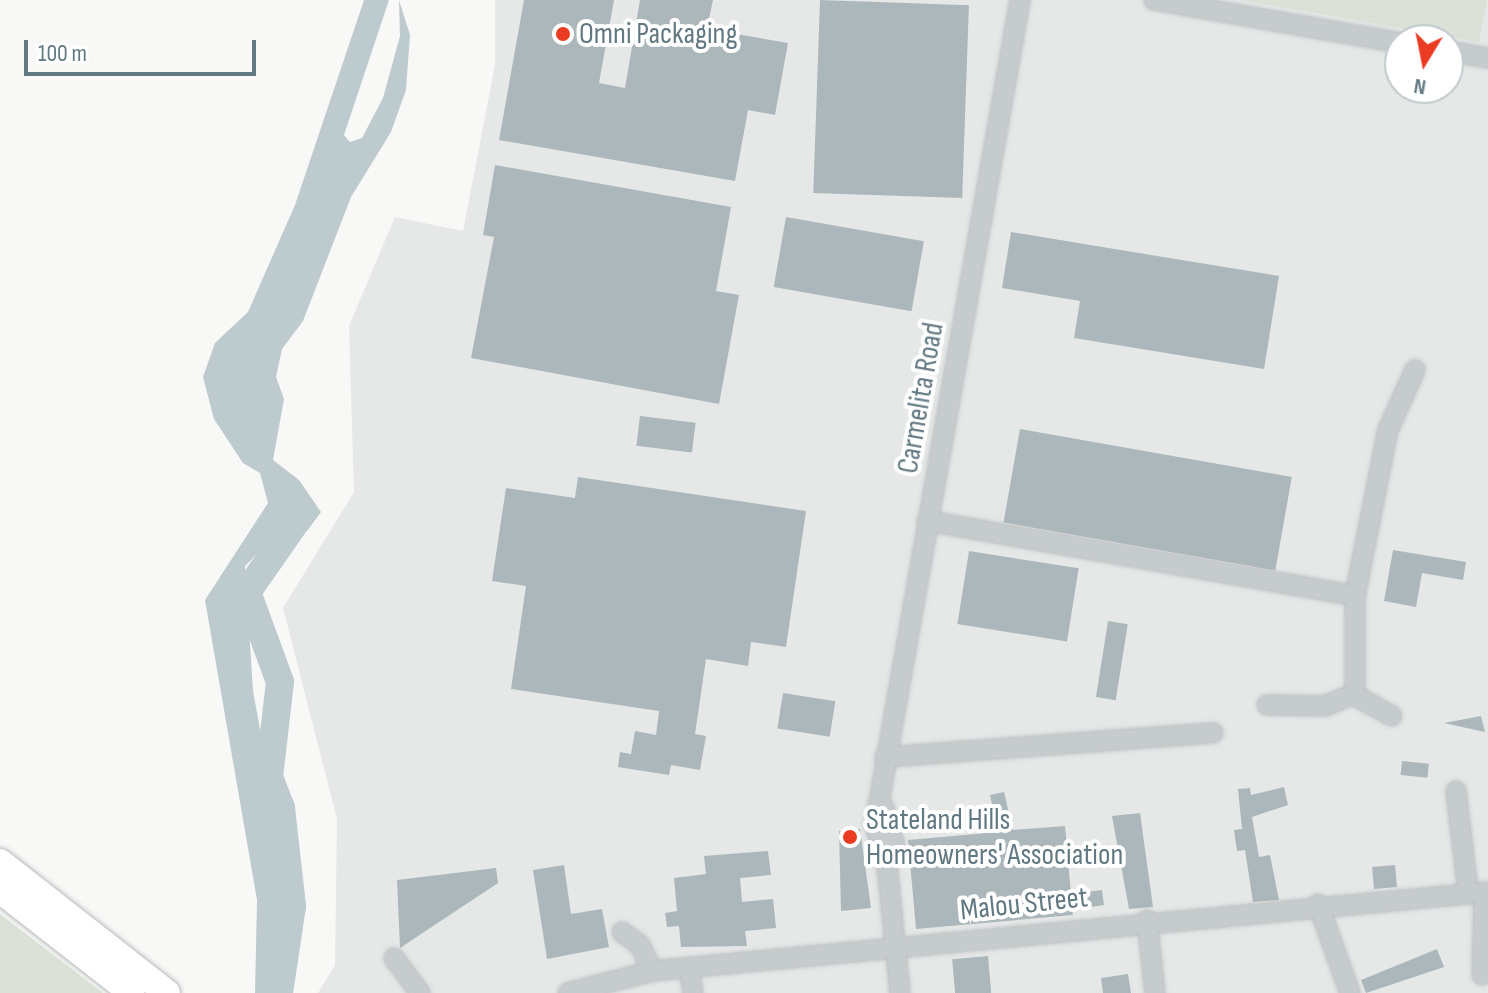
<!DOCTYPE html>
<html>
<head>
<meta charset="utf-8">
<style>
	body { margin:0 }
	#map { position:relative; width:1488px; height:993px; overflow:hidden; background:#f8f8f6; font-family:"Sofia Sans Condensed",sans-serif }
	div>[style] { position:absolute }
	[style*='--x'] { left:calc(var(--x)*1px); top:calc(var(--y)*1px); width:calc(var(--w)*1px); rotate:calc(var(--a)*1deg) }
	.built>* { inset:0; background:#e6e8e7 }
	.green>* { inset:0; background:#dbe1d6 }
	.water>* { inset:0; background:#bdcbce }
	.river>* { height:28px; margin:-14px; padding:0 14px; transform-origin:14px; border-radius:14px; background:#bdcbce }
	.building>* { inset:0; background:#acb7bb; transform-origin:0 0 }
	.roads { filter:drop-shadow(0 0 2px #b8bdbf) drop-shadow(0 0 2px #b8bdbf) }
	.minor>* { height:18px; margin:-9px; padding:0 9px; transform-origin:9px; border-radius:9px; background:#c6cbcd }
	.highway>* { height:26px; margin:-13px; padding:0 13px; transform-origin:13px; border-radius:13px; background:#fff }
	.dots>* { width:22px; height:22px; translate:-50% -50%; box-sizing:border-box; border:4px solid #fff; border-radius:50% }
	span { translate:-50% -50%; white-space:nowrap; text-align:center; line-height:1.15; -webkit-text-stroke:8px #fff; paint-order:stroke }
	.poi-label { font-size:30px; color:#627882 }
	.left { translate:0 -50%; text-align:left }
	.street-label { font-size:30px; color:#627882 }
	.north { position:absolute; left:1384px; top:24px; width:80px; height:80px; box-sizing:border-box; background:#fff; border:2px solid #c0c9cd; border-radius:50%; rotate:190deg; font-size:22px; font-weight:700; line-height:32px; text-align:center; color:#627882 }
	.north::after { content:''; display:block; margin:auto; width:28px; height:36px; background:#eb3b23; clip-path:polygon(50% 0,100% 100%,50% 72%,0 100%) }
	.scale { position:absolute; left:24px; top:40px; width:232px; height:36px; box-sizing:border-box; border:4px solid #627882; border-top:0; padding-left:10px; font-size:24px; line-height:28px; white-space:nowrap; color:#627882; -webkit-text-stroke:6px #fff; paint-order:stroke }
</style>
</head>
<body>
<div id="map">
	<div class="built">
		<i style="clip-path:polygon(evenodd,495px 0,1488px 0,1488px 993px,318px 993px,335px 965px,337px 819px,283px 608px,354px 492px,349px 326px,395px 217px,463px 231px,495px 65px,495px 0,1400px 40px,1448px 40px,1448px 88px,1400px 88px,1400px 40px)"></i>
	</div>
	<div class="green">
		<i style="clip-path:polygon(1241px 0,1487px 0,1479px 42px)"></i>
		<i style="clip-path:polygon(0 914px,103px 993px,0 993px)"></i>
	</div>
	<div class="water">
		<i style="clip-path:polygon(364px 0,389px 0,344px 135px,350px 142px,362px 138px,383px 98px,400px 36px,399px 0,410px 35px,406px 90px,391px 132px,351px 197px,303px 321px,282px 349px,276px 377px,284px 399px,273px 460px,299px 480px,321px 512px,307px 531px,274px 537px,245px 566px,253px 691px,269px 777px,281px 808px,292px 906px,278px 993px,255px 993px,257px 900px,205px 600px,268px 503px,260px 473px,243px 463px,214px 419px,203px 377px,215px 343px,248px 312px,295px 205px)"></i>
	</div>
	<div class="river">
		<i style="--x:279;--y:993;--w:88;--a:-81.5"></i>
		<i style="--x:292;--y:906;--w:99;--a:-96.4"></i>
		<i style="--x:281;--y:808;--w:33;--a:-111"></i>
		<i style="--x:269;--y:777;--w:96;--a:-83.4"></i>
		<i style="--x:280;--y:682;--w:96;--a:-110.1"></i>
		<i style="--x:247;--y:592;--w:93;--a:-55.1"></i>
		<i style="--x:300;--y:516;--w:14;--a:-129"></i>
	</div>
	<div class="building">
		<i style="clip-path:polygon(524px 0,614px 0,599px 83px,625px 88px,640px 0,713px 0,707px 29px,788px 43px,775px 115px,748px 110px,735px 181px,499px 140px)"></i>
		<i style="left:820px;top:0;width:149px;height:193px;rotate:2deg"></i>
		<i style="clip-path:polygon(495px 165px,731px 207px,716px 291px,739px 295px,719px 404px,471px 358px,494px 237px,483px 235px)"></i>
		<i style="left:786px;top:217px;width:140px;height:71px;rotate:10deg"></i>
		<i style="clip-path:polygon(1011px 232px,1279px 276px,1264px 369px,1074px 338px,1080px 301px,1002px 288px)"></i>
		<i style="left:640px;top:416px;width:56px;height:30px;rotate:7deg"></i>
		<i style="left:1020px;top:429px;width:276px;height:95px;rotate:10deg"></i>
		<i style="clip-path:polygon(578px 477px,806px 511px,786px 647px,751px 642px,748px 666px,706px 659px,695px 734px,706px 736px,700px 770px,671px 765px,669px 775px,618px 767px,620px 752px,631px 754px,635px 731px,656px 735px,659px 711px,511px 689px,526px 586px,492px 581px,506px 488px,575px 498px)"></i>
		<i style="clip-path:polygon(1393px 550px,1466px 562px,1463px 580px,1422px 573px,1416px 607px,1384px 601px)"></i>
		<i style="left:969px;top:551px;width:111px;height:74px;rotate:9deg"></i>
		<i style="left:1108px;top:621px;width:20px;height:77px;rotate:9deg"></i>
		<i style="left:783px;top:693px;width:53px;height:36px;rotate:9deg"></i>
		<i style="clip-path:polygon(1481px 716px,1485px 732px,1444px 723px)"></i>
		<i style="left:1402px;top:761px;width:27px;height:14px;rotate:6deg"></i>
		<i style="clip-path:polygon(1284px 787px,1288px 805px,1252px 817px,1259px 857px,1270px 855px,1279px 900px,1253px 902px,1245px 850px,1237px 851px,1234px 830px,1242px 829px,1238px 789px,1250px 788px,1251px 795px)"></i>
		<i style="clip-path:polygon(1004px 792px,1013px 830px,1065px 826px,1071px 894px,1102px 890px,1104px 905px,1072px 910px,1073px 915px,916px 929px,908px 840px,998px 832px,990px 795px)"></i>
		<i style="clip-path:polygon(1140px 813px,1153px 907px,1129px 909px,1112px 816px)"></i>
		<i style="clip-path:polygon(860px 829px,871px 908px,841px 911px,839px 831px)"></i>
		<i style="clip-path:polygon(768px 851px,771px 875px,740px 878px,742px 902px,773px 899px,776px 928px,745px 931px,747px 946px,681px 947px,679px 926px,667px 927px,665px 913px,677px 911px,674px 878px,706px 874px,704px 856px)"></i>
		<i style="clip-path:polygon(564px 865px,571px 914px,602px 909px,609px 947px,547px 959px,533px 870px)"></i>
		<i style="left:1395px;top:865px;width:22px;height:23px;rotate:85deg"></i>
		<i style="clip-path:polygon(496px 868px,498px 883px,400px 948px,397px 880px)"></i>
		<i style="clip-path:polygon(1437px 949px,1444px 967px,1366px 993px,1361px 980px)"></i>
		<i style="left:988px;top:956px;width:37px;height:36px;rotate:85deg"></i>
		<i style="clip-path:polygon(1128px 974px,1131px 993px,1103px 993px,1101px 978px)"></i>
	</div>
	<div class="roads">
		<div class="minor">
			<i style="--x:1154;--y:0;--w:250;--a:9.9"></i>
			<i style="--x:1448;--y:51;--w:41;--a:9.9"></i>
			<i style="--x:927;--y:521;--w:435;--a:9.9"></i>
			<i style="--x:1354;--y:695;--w:43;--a:28.9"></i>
			<i style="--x:1267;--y:705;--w:58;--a:1"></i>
			<i style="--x:1325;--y:706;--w:33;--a:-23"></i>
			<i style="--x:1355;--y:693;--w:97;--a:-90"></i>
			<i style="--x:1355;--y:596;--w:169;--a:-78.8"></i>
			<i style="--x:1388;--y:430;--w:66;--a:-65.8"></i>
			<i style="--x:885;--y:757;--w:329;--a:-4.2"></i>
			<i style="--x:1456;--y:791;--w:101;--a:83.2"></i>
			<i style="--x:883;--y:806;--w:43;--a:73.7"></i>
			<i style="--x:895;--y:847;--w:21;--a:113"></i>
			<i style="--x:1318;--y:904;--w:95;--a:70.2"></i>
			<i style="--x:1147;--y:920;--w:73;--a:83.7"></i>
			<i style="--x:622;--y:932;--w:22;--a:36"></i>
			<i style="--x:640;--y:945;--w:29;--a:65"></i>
			<i style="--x:394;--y:958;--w:44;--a:53.4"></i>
			<i style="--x:689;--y:968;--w:25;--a:81"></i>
			<i style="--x:1482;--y:975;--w:83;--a:-88.6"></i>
			<i style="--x:568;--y:993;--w:87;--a:-14.7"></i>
			<i style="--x:652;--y:971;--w:840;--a:-5.4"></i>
			<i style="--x:900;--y:993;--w:128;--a:-95.8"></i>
			<i style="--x:887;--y:866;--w:43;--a:-106.3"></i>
			<i style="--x:875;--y:825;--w:838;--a:-80.03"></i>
		</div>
		<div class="highway">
			<i style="--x:0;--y:862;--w:212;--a:38.1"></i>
			<i style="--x:0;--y:890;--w:167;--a:38"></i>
		</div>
	</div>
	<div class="dots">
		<i style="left:563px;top:34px;background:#eb3b23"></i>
		<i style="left:850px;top:837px;background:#eb3b23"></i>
	</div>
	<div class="poi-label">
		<span class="left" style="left:579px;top:34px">Omni Packaging</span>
		<span class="left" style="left:866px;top:837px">Stateland Hills<br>Homeowners' Association</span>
	</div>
	<div class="street-label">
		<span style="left:921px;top:398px;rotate:-80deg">Carmelita Road</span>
		<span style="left:1024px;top:904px;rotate:-6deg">Malou Street</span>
	</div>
	<div class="north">N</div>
	<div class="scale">100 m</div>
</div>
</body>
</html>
